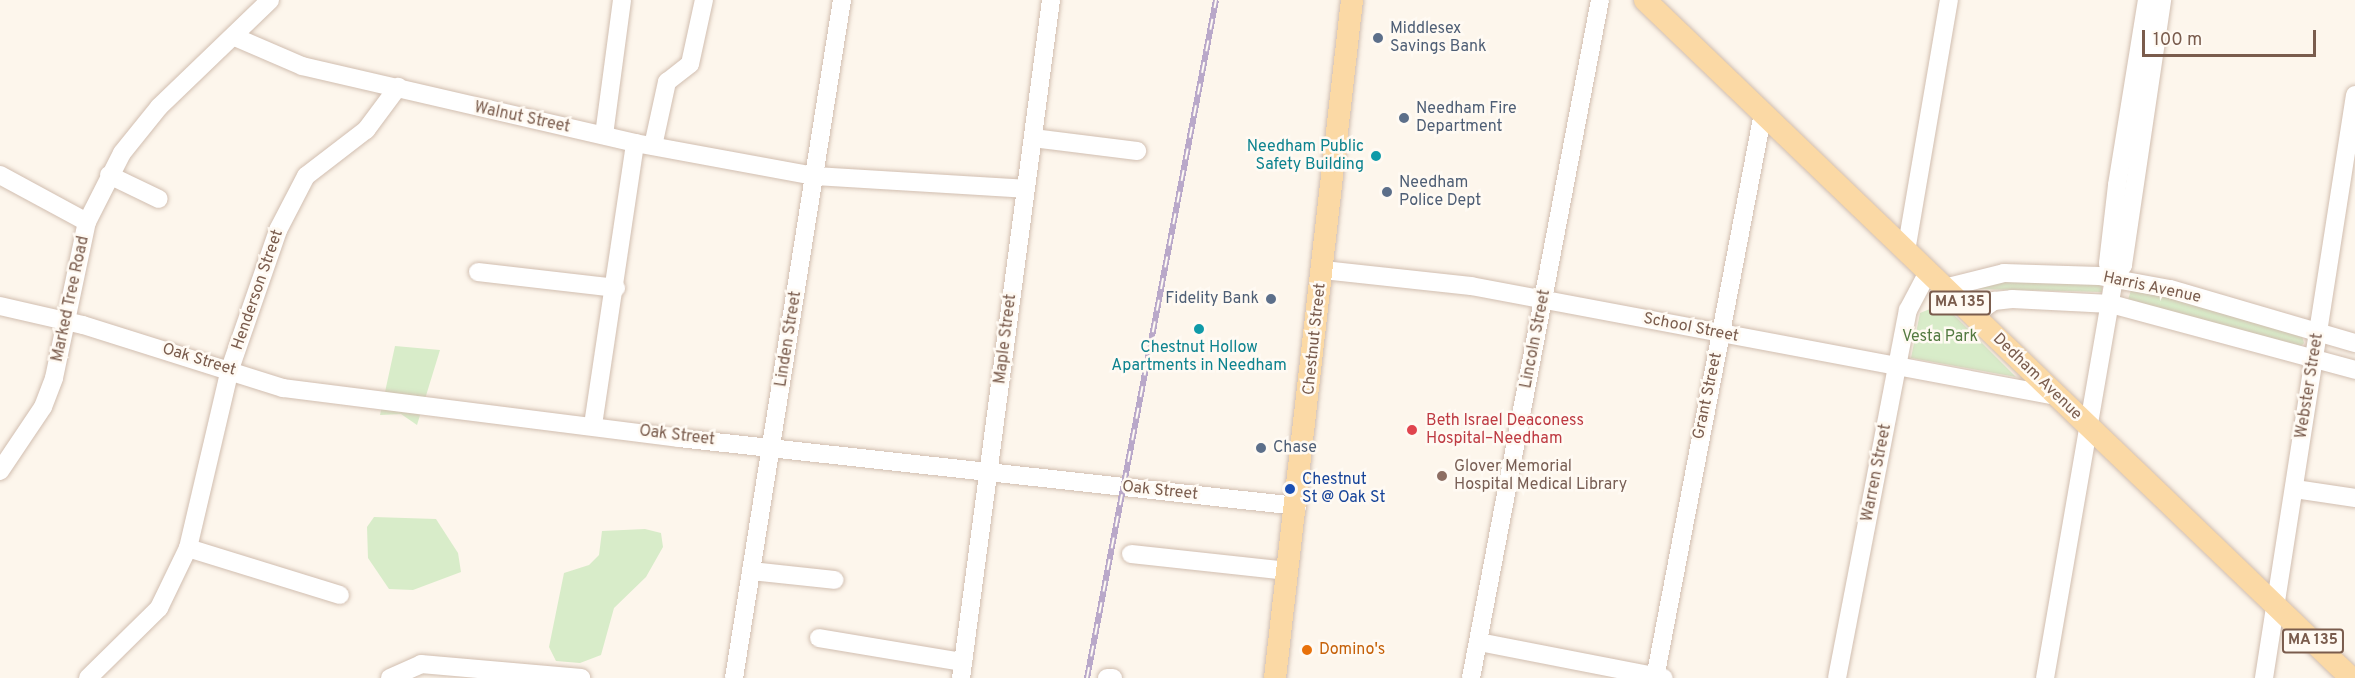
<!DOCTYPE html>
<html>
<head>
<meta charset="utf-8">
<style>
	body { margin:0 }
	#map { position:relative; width:2355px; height:678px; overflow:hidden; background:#fdf6ec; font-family:Overpass,sans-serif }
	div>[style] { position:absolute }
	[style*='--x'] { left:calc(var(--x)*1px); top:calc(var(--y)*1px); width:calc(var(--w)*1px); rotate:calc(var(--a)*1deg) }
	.green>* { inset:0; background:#d8ecc9 }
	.roads { filter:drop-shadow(0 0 2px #d1beb0) drop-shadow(0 0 2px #d1beb0) }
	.minor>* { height:18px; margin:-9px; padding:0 9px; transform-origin:9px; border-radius:9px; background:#fff }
	.major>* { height:22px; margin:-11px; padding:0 11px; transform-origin:11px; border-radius:11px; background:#fbd9a5 }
	.rail>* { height:6px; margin-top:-3px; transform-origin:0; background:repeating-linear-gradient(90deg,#fffaf3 0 11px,#b9a8c9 0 22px); box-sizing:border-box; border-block:2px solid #b9a8c9 }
	.dots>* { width:16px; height:16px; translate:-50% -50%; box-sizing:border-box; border:3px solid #fffaf3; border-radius:50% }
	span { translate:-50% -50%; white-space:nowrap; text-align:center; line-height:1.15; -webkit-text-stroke:5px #fffaf3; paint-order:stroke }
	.shield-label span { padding:2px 4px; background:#fffaf3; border:2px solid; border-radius:4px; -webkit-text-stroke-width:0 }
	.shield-label { font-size:15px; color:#7a5c4d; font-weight:700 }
	.service-label { font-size:16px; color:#4e5e75 }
	.left { translate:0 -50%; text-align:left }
	.right { translate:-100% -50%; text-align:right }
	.street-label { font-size:16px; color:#7a5c4d }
	.culture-label { font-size:16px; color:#0d838f }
	.park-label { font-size:16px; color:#537a41 }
	.health-label { font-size:16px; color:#be3a42 }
	.education-label { font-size:16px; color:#785e54 }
	.transit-label { font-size:16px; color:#164399 }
	.food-label { font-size:16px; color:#c56008 }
	.scale { position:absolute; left:2142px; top:30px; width:174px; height:27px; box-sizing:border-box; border:3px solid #7a5c4d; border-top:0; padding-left:8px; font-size:18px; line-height:21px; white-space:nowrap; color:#7a5c4d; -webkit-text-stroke:4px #fffaf3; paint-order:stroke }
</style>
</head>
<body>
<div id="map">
	<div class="green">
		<i style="clip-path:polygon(2012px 278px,2102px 285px,2102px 292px,1976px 289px)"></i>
		<i style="clip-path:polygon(2132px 287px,2302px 336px,2304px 343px,2300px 347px,2128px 300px)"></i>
		<i style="clip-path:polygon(1940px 305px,1951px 312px,2016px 377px,1911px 358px,1920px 313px)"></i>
		<i style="clip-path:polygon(395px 346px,440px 350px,417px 425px,401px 414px,380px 415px)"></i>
		<i style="clip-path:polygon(374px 517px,436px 519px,458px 553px,461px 572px,413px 590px,389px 589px,368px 558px,367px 527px)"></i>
		<i style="clip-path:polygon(645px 529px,661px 533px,663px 547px,646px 577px,614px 608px,601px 655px,580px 663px,556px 661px,549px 647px,564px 573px,589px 565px,599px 555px,602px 531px)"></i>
	</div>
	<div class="roads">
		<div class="minor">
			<i style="--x:235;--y:37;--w:73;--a:23.4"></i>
			<i style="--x:302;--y:66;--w:342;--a:13"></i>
			<i style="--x:635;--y:143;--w:183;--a:10.4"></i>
			<i style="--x:815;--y:176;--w:210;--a:3.5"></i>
			<i style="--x:604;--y:135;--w:136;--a:-82.4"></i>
			<i style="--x:1033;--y:138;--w:105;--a:7.1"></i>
			<i style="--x:653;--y:146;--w:66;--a:-77.7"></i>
			<i style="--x:667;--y:82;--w:29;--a:-38"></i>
			<i style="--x:690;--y:64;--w:66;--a:-77.7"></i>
			<i style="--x:0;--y:175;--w:99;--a:28.4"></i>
			<i style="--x:109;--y:175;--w:55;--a:25.6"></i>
			<i style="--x:1906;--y:251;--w:255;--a:-80.3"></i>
			<i style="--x:1323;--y:270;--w:149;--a:6.2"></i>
			<i style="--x:1471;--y:286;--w:595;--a:10.65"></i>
			<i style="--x:478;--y:272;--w:139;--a:6.6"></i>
			<i style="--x:2114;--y:278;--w:16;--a:-112"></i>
			<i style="--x:2108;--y:263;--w:79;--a:-83.4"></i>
			<i style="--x:2117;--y:185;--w:187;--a:-80.8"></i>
			<i style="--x:1944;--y:288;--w:62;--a:-14"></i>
			<i style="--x:2004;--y:273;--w:95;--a:1.8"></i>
			<i style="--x:2099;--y:276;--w:72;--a:10.4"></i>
			<i style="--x:2170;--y:289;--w:193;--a:16.3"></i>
			<i style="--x:0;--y:306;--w:85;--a:12.9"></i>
			<i style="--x:83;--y:325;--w:210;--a:17.5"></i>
			<i style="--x:283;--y:388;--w:399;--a:7.2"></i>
			<i style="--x:679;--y:438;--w:622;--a:6.28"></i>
			<i style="--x:1973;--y:316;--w:26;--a:-36"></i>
			<i style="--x:1994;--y:301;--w:18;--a:-6"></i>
			<i style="--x:2012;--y:299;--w:99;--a:2.9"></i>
			<i style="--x:2111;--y:304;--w:253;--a:15.1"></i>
			<i style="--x:593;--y:425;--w:285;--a:-81.5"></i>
			<i style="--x:0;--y:471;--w:77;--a:-56.1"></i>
			<i style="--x:43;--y:407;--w:31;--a:-69"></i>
			<i style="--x:54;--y:378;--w:159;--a:-78.1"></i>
			<i style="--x:87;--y:222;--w:77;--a:-63.1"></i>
			<i style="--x:122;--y:153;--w:59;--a:-51.2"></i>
			<i style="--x:159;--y:107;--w:154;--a:-43.9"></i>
			<i style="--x:2295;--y:489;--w:61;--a:8.5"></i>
			<i style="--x:188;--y:548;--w:159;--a:17.2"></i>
			<i style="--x:1131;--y:554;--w:158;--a:6.2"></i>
			<i style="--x:751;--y:571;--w:84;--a:6.1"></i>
			<i style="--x:819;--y:638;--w:146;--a:9.5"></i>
			<i style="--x:1479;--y:642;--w:188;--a:11"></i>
			<i style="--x:88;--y:678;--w:100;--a:-44.6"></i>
			<i style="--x:159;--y:608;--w:67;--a:-64.2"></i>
			<i style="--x:188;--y:548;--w:184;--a:-76.8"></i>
			<i style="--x:230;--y:369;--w:147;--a:-70.9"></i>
			<i style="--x:278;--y:230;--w:61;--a:-62.6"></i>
			<i style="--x:306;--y:176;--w:76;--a:-37.5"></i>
			<i style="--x:366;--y:130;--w:54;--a:-53.3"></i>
			<i style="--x:390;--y:678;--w:34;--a:-24"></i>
			<i style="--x:421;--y:664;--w:161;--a:5"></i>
			<i style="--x:734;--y:678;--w:687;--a:-80.95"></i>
			<i style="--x:961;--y:678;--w:684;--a:-82.44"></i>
			<i style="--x:1107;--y:678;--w:6;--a:0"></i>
			<i style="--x:1471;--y:678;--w:690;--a:-79.23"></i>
			<i style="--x:1655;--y:678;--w:575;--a:-79.18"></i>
			<i style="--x:1837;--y:678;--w:375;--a:-79.1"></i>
			<i style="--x:1908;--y:310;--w:43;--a:-62.2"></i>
			<i style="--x:2045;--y:678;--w:406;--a:-80.2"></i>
			<i style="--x:2114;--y:278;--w:16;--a:-55"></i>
			<i style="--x:2123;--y:265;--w:268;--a:-81.6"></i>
			<i style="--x:2264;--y:678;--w:590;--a:-81.13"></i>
		</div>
		<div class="major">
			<i style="--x:1645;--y:0;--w:979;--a:43.84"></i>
			<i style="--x:1275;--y:678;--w:682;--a:-83.52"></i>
		</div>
	</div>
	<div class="rail">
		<i style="--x:1087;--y:678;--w:690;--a:-79.23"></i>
	</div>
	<div class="dots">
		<i style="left:1378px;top:38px;background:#5c6f8a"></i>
		<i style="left:1404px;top:118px;background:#5c6f8a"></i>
		<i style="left:1376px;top:156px;background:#0f9aa8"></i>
		<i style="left:1387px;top:192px;background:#5c6f8a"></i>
		<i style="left:1271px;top:299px;background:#5c6f8a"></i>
		<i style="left:1199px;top:329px;background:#0f9aa8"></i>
		<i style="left:1412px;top:430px;background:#e0444e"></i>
		<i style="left:1261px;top:448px;background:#5c6f8a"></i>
		<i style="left:1442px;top:476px;background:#8d6e63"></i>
		<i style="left:1290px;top:489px;background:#1a4fb4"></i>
		<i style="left:1307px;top:650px;background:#e8710a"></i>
	</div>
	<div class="shield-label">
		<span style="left:1960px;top:303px">MA 135</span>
		<span style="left:2313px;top:641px">MA 135</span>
	</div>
	<div class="service-label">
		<span class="left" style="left:1390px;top:38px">Middlesex<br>Savings Bank</span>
		<span class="left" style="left:1416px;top:118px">Needham Fire<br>Department</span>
		<span class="left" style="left:1399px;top:192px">Needham<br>Police Dept</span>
		<span class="right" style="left:1259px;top:299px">Fidelity Bank</span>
		<span class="left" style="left:1273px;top:448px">Chase</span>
	</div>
	<div class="street-label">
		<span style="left:522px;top:118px;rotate:12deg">Walnut Street</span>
		<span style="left:2152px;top:288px;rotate:12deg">Harris Avenue</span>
		<span style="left:258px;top:290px;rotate:-71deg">Henderson Street</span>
		<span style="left:71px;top:299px;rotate:-78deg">Marked Tree Road</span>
		<span style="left:1691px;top:328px;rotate:11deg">School Street</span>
		<span style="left:789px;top:339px;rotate:-81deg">Linden Street</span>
		<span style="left:1006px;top:339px;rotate:-83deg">Maple Street</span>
		<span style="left:1315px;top:339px;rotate:-84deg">Chestnut Street</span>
		<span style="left:1536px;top:339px;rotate:-79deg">Lincoln Street</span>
		<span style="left:199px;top:360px;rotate:17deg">Oak Street</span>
		<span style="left:2037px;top:377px;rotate:44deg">Dedham Avenue</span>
		<span style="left:2310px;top:386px;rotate:-81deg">Webster Street</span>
		<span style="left:1708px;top:396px;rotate:-78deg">Grant Street</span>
		<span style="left:677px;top:436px;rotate:7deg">Oak Street</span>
		<span style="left:1877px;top:473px;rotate:-79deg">Warren Street</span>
		<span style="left:1160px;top:491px;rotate:6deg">Oak Street</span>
	</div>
	<div class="culture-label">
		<span class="right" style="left:1364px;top:156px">Needham Public<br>Safety Building</span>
		<span style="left:1199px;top:357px">Chestnut Hollow<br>Apartments in Needham</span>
	</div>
	<div class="park-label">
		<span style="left:1940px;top:337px">Vesta Park</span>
	</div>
	<div class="health-label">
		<span class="left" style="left:1426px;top:430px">Beth Israel Deaconess<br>Hospital–Needham</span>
	</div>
	<div class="education-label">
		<span class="left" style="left:1454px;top:476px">Glover Memorial<br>Hospital Medical Library</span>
	</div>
	<div class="transit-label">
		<span class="left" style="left:1302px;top:489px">Chestnut<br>St @ Oak St</span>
	</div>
	<div class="food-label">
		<span class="left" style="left:1319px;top:650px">Domino's</span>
	</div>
	<div class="scale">100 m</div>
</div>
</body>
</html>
